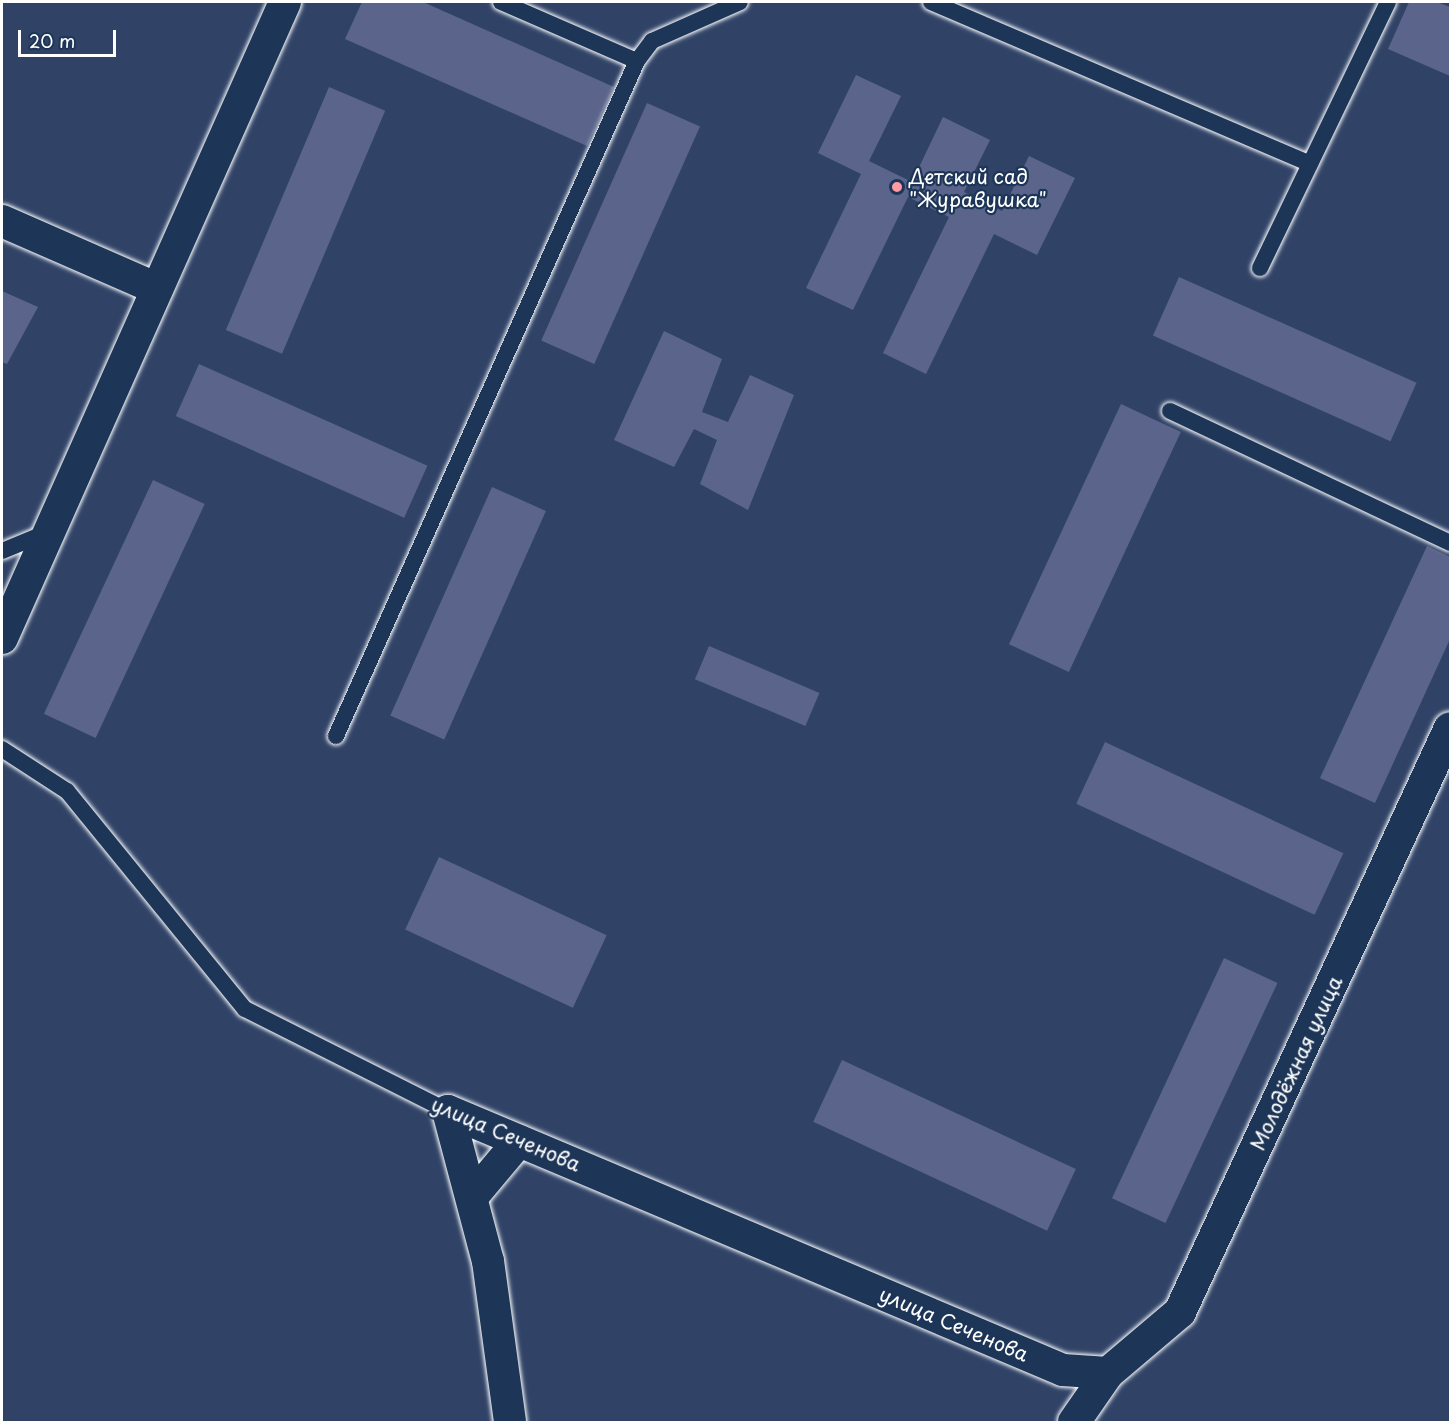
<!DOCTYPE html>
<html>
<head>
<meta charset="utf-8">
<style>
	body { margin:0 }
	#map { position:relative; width:1452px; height:1424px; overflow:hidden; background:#304367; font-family:"Playpen Sans",sans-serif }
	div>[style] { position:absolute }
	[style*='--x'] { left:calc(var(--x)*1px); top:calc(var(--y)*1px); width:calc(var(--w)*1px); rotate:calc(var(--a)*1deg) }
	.building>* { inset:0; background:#5b658c; transform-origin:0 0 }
	.roads { filter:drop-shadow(0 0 2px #fff) drop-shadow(0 0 2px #fff) }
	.service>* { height:16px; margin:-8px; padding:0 8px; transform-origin:8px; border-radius:8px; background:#1d3557 }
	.minor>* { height:32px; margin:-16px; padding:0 16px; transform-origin:16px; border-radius:16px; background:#1d3557 }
	.dots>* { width:16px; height:16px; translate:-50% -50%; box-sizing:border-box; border:3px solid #1d3557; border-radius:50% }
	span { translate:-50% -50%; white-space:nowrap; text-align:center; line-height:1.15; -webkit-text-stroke:4.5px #1d3557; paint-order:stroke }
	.poi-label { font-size:20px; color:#fff }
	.left { translate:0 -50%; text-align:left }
	.street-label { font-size:20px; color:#fff }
	.frame { position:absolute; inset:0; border:3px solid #fff; pointer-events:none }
	.scale { position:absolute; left:18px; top:30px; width:98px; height:27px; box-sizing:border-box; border:3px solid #fff; border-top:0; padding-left:8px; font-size:18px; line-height:21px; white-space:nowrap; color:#fff; -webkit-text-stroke:4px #1d3557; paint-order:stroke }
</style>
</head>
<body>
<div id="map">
	<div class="building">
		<i style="clip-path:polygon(362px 2px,423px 2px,614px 87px,587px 146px,345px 39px)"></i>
		<i style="clip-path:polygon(1409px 2px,1437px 2px,1450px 7px,1450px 76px,1388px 49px)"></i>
		<i style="clip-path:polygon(856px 75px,901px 96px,869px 161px,912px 182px,943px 117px,990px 140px,964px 192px,1002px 211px,1029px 156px,1075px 178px,1037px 255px,994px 234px,926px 374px,883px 353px,949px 217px,908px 197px,853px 310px,806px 288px,861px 174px,818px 153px)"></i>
		<i style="left:329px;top:87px;width:61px;height:264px;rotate:23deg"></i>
		<i style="left:647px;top:103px;width:58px;height:260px;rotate:24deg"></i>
		<i style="left:1179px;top:277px;width:260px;height:64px;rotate:24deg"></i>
		<i style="clip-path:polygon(2px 291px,38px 307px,7px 364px,2px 362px)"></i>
		<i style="clip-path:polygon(664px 331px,722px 359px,702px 412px,728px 422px,750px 375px,794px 395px,748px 510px,700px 484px,717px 440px,694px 429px,674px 467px,614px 440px)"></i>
		<i style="left:199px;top:364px;width:250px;height:57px;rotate:24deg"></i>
		<i style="left:1121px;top:404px;width:66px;height:265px;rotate:25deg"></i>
		<i style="left:153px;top:480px;width:57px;height:258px;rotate:25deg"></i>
		<i style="left:492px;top:487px;width:59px;height:250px;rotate:24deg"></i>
		<i style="clip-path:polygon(1427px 546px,1450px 557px,1450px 639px,1375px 803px,1320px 778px)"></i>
		<i style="left:709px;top:646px;width:120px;height:36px;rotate:23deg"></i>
		<i style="left:1105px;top:742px;width:263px;height:68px;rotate:25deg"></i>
		<i style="left:439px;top:857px;width:185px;height:80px;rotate:25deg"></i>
		<i style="left:1224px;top:958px;width:59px;height:265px;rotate:25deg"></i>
		<i style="left:842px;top:1060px;width:258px;height:68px;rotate:25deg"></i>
	</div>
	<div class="roads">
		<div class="service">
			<i style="--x:501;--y:2;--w:148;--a:23.5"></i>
			<i style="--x:637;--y:61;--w:25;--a:-53"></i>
			<i style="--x:652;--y:41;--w:96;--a:-23.9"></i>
			<i style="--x:931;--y:2;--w:412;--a:23.1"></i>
			<i style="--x:1260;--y:268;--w:295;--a:-64.3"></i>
			<i style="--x:1170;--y:411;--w:310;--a:25.2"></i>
			<i style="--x:2;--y:551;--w:50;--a:-22.4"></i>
			<i style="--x:336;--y:736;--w:739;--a:-65.97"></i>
			<i style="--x:2;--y:749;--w:77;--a:32.9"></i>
			<i style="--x:67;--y:791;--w:281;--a:50.8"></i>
			<i style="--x:245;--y:1009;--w:227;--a:26.7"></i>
		</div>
		<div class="minor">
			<i style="--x:2;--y:221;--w:167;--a:23.6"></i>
			<i style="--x:2;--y:638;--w:696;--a:-66.01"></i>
			<i style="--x:448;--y:1111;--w:667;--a:22.84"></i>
			<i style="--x:1063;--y:1370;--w:45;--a:3.8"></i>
			<i style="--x:448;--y:1111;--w:155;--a:75.1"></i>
			<i style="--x:488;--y:1261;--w:162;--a:82.2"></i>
			<i style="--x:472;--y:1197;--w:73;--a:-50"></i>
			<i style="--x:1074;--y:1422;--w:60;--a:-55.2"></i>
			<i style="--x:1108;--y:1373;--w:94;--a:-40.3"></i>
			<i style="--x:1180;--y:1312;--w:643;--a:-65.19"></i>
		</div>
	</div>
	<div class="dots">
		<i style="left:897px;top:187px;background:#ff9aa2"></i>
	</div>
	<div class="poi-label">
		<span class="left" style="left:909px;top:188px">Детский сад<br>"Журавушка"</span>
	</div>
	<div class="street-label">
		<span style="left:1296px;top:1063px;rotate:-65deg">Молодёжная улица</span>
		<span style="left:506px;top:1134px;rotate:23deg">улица Сеченова</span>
		<span style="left:954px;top:1324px;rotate:23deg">улица Сеченова</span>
	</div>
	<div class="frame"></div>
	<div class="scale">20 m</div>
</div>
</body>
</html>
